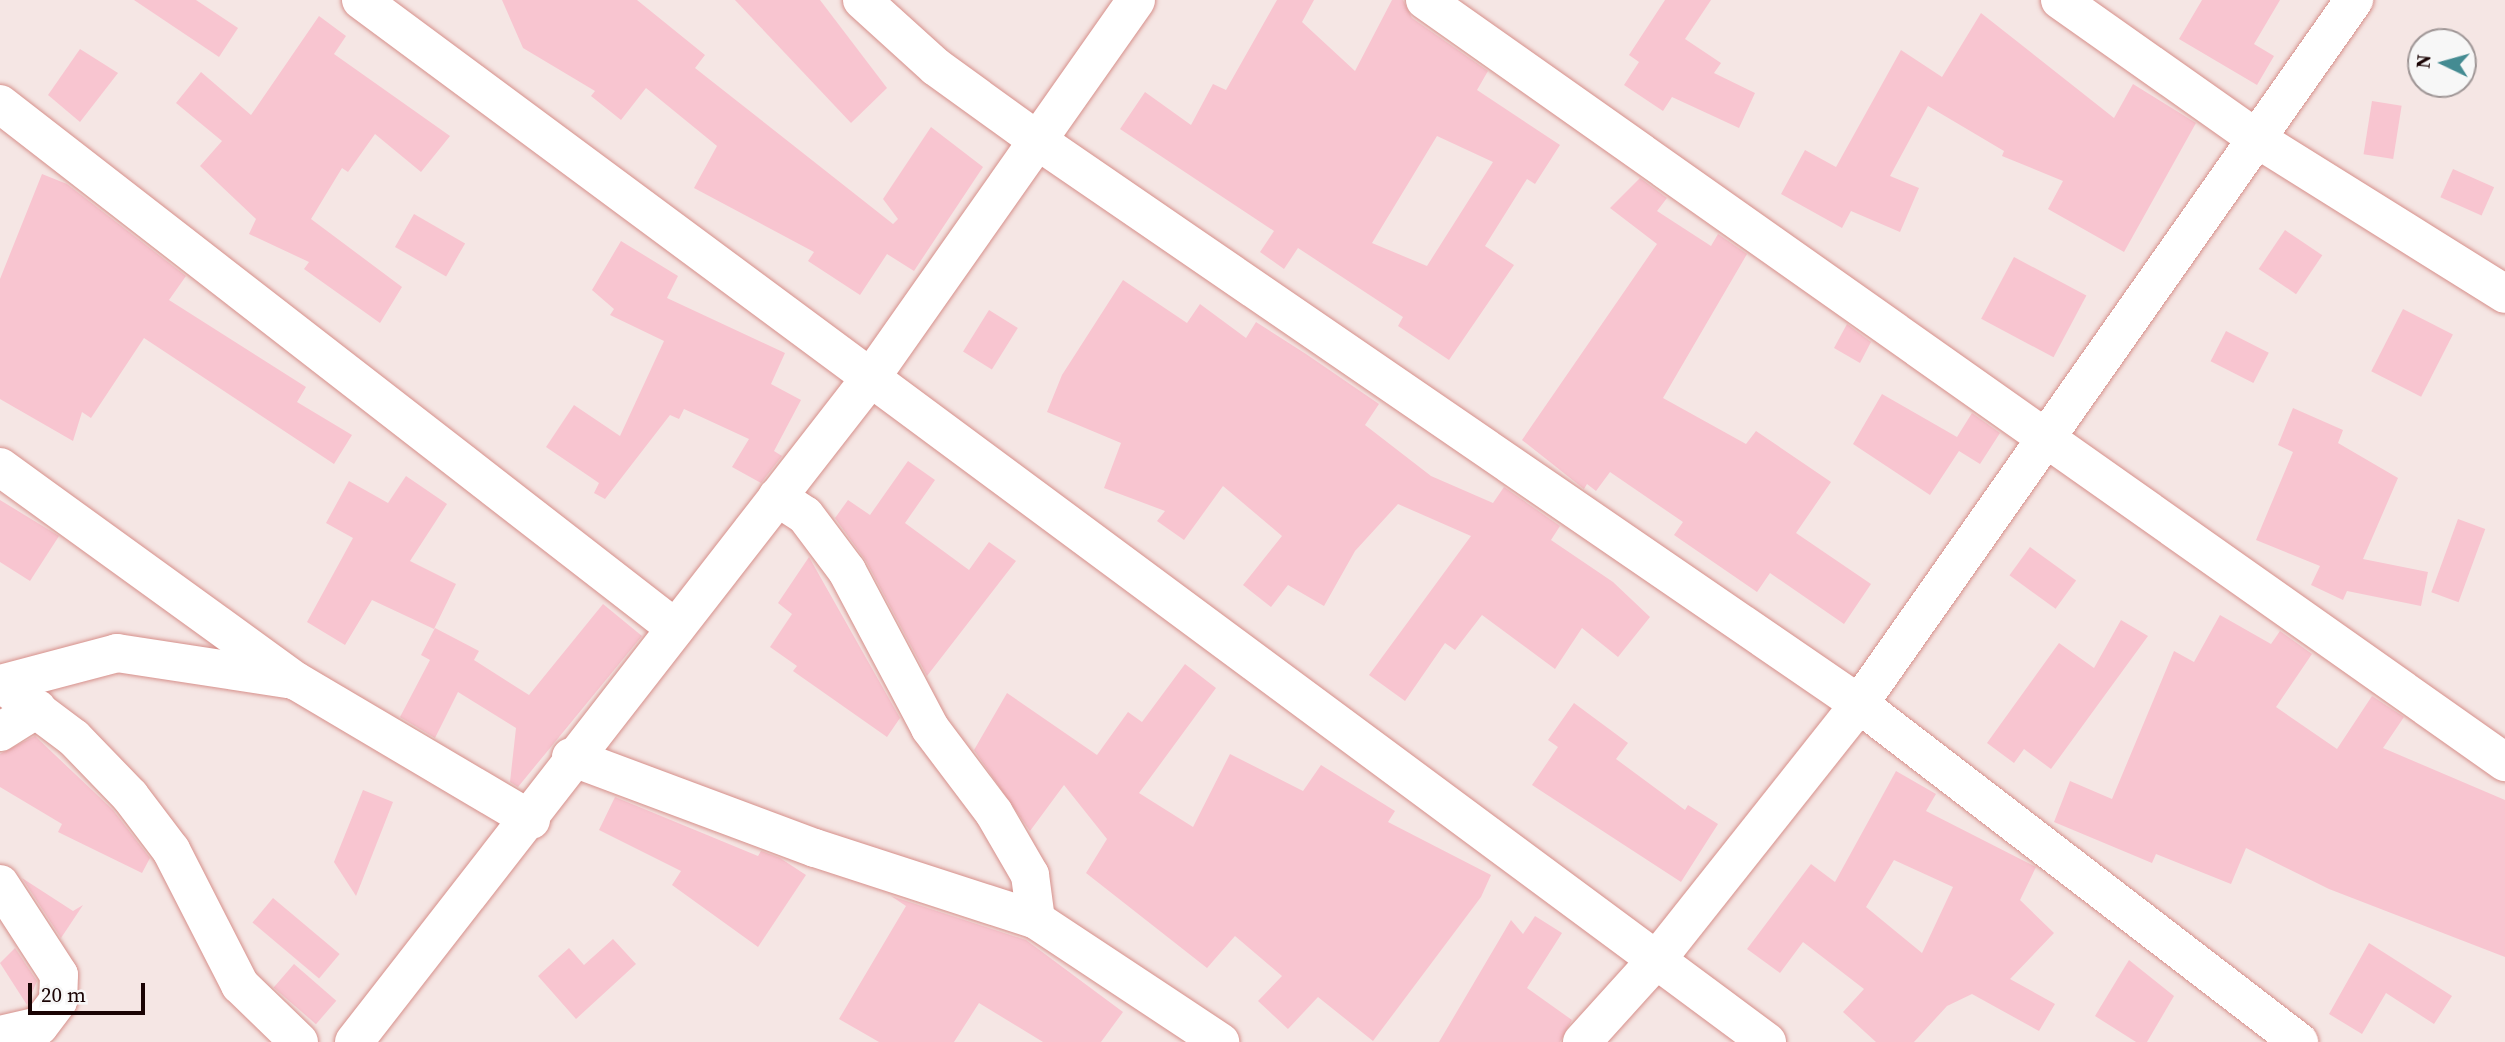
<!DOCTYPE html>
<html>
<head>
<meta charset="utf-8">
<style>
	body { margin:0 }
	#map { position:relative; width:2505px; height:1042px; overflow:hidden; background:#f5e6e4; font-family:"Source Serif 4",serif }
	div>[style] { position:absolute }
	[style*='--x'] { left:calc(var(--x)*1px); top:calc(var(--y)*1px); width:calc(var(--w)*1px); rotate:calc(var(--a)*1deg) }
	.building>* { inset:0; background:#f8c5d0; transform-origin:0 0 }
	.roads { filter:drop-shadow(0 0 2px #d6908b) drop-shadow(0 0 2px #d6908b) }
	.street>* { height:38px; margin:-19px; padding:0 19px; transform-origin:19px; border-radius:19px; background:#fff }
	span { translate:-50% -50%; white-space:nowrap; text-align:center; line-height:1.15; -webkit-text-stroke:6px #f7f7f7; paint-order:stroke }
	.north { position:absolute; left:2407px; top:28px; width:70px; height:70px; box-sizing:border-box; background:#f7f7f7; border:2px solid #9f9696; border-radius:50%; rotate:275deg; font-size:19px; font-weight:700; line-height:28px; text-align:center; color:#1a0404 }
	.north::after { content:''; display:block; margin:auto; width:24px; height:32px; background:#448b92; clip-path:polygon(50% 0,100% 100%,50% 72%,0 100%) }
	.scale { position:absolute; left:28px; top:983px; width:117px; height:32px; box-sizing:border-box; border:4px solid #1a0404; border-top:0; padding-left:9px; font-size:21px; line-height:24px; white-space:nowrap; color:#1a0404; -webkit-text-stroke:5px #f7f7f7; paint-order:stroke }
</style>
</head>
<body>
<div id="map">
	<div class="building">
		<i style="clip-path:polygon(134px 0,196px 0,238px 28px,219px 57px)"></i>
		<i style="clip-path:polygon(502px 0,637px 0,705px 55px,695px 68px,893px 224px,898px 219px,883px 199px,931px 127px,983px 167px,914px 271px,887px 254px,860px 295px,808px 261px,814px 252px,694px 188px,717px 146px,646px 88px,621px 120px,591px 96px,595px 91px,523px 48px)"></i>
		<i style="clip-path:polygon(735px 0,820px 0,887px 88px,851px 123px)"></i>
		<i style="clip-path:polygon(evenodd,1277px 0,1314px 0,1302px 22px,1355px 71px,1392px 0,1403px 0,1412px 18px,1488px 71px,1477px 90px,1560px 145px,1535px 184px,1527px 179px,1485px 246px,1514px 265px,1449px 360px,1398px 326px,1403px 317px,1298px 248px,1284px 269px,1260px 252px,1274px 231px,1120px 129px,1145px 92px,1191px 125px,1213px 84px,1226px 90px,1277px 0,1437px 136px,1493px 162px,1427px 266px,1372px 243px,1437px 136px)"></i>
		<i style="clip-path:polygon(1665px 0,1711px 0,1685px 39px,1721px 63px,1714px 73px,1755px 93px,1739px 128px,1672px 97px,1663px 111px,1624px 85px,1639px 62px,1629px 55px)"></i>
		<i style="clip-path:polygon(2202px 0,2280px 0,2254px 44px,2274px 56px,2257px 85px,2179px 39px)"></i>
		<i style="clip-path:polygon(1981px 13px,2114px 118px,2133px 84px,2196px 123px,2124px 252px,2048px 209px,2063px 181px,2002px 156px,2004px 151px,1928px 106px,1890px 176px,1919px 188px,1900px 232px,1851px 211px,1842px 228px,1781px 194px,1805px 150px,1836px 167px,1901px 50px,1942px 77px)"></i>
		<i style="clip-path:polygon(319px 16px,346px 36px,334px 54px,450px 136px,421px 172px,375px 134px,348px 172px,342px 168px,311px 219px,402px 287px,380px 323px,304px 269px,309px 262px,249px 234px,256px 219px,200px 166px,222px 141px,176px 103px,201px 72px,251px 115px)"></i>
		<i style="clip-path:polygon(80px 49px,118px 73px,80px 122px,48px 95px)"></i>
		<i style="left:2372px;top:101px;width:30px;height:54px;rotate:9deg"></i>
		<i style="left:2453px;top:169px;width:45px;height:31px;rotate:24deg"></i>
		<i style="clip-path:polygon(42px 174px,67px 184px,186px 276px,169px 300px,306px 387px,297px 402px,352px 435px,334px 464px,144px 338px,91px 418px,82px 412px,73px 441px,0 399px,0 279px)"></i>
		<i style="clip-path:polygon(1640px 178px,1667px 198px,1657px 211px,1711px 246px,1718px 234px,1747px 254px,1663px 398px,1746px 444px,1756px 431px,1831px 482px,1796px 533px,1871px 584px,1844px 624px,1770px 573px,1757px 592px,1674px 535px,1683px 522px,1610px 472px,1596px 491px,1587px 484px,1584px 489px,1522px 440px,1657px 244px,1610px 208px)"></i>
		<i style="left:414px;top:214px;width:59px;height:38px;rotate:30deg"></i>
		<i style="left:2285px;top:230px;width:45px;height:47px;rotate:34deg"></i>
		<i style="clip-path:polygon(621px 241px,678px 276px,667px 298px,785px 353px,771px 384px,801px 400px,774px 451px,782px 456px,761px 483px,732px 467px,749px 439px,684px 409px,679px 419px,670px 415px,605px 499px,594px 493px,599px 483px,546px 447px,574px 405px,620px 436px,664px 341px,610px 315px,614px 309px,592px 290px)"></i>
		<i style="left:2014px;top:257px;width:82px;height:70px;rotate:28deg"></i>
		<i style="clip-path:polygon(1123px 280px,1187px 323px,1200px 304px,1246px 338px,1256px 322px,1306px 354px,1379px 404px,1365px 425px,1431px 476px,1493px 503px,1504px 487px,1560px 526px,1551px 540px,1613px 582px,1650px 617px,1618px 657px,1582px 628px,1555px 669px,1482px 615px,1455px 650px,1445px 643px,1405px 701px,1369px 675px,1471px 536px,1398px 504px,1355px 551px,1324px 606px,1288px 585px,1271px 607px,1243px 585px,1282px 536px,1223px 486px,1184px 540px,1157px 521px,1165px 511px,1104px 488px,1121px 443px,1047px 412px,1062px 375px)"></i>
		<i style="left:2403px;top:309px;width:56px;height:70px;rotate:27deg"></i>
		<i style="left:989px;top:310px;width:34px;height:49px;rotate:32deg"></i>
		<i style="clip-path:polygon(1847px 324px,1871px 342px,1860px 363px,1834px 348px)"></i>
		<i style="left:2226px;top:331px;width:48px;height:34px;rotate:27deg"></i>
		<i style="clip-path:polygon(1882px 394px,1957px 437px,1972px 413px,2000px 433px,1980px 464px,1959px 451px,1930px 495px,1853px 444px)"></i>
		<i style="clip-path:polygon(2293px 408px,2343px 430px,2338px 443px,2398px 478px,2363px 559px,2428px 572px,2421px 606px,2347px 591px,2343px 600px,2311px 585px,2320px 566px,2256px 540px,2293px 452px,2278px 445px)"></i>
		<i style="clip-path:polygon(908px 461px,935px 480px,905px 523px,969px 570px,989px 542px,1016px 561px,927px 676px,866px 561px,835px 518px,848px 500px,870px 515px)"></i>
		<i style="clip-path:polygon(406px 476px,447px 504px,410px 561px,456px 584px,434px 629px,372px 600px,345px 645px,307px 622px,353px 538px,326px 523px,349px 481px,388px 503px)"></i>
		<i style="clip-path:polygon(0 500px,59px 536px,30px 581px,0 562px)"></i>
		<i style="left:2458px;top:519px;width:29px;height:78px;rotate:20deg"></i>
		<i style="left:2030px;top:547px;width:57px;height:35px;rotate:36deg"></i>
		<i style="clip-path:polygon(809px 557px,900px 718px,887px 737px,793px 671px,797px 666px,770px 647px,792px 614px,778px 603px)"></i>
		<i style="clip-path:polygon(603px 604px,642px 636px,518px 787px,510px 782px,516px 728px,458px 692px,435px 738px,400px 717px,430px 660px,421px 655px,435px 628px,479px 651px,474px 660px,529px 695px)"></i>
		<i style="clip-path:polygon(2220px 615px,2271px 644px,2280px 631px,2312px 654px,2276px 707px,2337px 749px,2372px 696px,2404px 717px,2383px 748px,2505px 800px,2505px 957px,2329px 889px,2246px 848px,2231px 884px,2156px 854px,2152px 863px,2054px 822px,2070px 781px,2112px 799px,2174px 651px,2194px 662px)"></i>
		<i style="clip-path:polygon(2121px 620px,2148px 636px,2051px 769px,2024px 749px,2014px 763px,1987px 743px,2059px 643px,2094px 668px)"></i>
		<i style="clip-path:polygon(1185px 664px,1216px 688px,1139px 793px,1193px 827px,1230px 754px,1303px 791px,1321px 765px,1395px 811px,1388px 822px,1491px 875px,1481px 897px,1373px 1041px,1318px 997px,1288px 1029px,1258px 1001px,1282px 976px,1235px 936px,1207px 968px,1086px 873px,1107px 839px,1064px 785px,1030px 831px,974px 750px,1007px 693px,1097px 755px,1128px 712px,1142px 722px)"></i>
		<i style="clip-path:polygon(1574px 703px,1628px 743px,1616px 759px,1685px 810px,1688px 805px,1718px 824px,1681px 882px,1532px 785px,1558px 747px,1548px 740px)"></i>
		<i style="clip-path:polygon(35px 736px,113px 810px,150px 858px,142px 873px,58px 832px,62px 824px,0 787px,0 754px)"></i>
		<i style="clip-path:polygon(evenodd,1896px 771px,1936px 794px,1926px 811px,2036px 867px,2020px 900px,2054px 933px,2010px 979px,2055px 1004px,2039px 1031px,1972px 994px,1947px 1006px,1914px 1042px,1876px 1042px,1843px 1012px,1864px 989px,1803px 942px,1780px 973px,1747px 949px,1811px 864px,1835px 882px,1896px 771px,1894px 860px,1953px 887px,1922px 953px,1866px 907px,1894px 860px)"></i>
		<i style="clip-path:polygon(363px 790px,393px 802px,356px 896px,334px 862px)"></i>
		<i style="clip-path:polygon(615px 797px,758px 856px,761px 851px,780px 858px,806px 875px,758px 947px,672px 885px,681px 871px,599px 830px)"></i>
		<i style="clip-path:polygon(22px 878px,73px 911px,83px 905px,61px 938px)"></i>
		<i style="clip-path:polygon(891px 896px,1026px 940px,1123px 1012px,1101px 1042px,1043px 1042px,979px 1003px,954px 1042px,879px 1042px,839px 1019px,906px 906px)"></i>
		<i style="left:273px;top:898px;width:87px;height:32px;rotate:40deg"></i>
		<i style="clip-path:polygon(1535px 916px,1562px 933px,1527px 988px,1572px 1020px,1560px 1042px,1439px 1042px,1511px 920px,1523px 934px)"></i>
		<i style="clip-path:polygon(613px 939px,636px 964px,576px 1019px,538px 976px,569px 948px,584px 965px)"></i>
		<i style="clip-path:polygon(2369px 943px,2452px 996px,2434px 1024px,2386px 993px,2362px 1034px,2329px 1014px)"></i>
		<i style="clip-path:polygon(15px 948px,37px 981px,27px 1005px,0 963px)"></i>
		<i style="clip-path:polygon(2129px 960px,2174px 996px,2147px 1042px,2136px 1042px,2095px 1016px)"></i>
		<i style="left:294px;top:964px;width:56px;height:31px;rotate:41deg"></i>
	</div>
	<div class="roads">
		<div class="street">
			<i style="--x:361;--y:0;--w:1750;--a:36.54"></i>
			<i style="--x:862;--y:0;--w:100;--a:42.2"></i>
			<i style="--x:936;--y:67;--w:130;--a:35.9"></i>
			<i style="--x:1041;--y:143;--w:992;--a:34.44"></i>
			<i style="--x:1859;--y:704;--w:555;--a:37.53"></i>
			<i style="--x:1425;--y:0;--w:1322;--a:35.21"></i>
			<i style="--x:2060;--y:0;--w:237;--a:35.2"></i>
			<i style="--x:2254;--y:137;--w:296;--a:32"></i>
			<i style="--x:0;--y:104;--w:855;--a:37.82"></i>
			<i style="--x:0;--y:467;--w:365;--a:35.9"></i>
			<i style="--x:296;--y:681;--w:273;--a:30.6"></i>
			<i style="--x:777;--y:497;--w:33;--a:33"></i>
			<i style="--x:805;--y:515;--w:70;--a:53.1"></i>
			<i style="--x:847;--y:571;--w:178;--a:62.1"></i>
			<i style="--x:930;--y:728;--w:106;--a:53"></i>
			<i style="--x:994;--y:813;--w:72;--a:59.9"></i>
			<i style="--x:1030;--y:875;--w:45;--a:82.4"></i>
			<i style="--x:0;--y:684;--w:121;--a:-14.8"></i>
			<i style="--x:117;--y:653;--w:172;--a:8.7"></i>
			<i style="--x:2;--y:684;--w:90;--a:36.9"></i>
			<i style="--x:74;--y:738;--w:81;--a:46"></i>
			<i style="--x:130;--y:796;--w:68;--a:52.8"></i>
			<i style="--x:171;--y:850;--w:152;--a:62.9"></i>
			<i style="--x:240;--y:985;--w:82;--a:44"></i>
			<i style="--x:0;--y:732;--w:44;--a:-31.9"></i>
			<i style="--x:571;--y:757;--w:260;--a:20.5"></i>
			<i style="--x:815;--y:848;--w:232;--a:18"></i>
			<i style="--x:1036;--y:920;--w:221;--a:33.5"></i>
			<i style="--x:0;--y:884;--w:108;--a:57"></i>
			<i style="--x:59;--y:975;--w:26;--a:92"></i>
			<i style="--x:58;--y:1001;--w:31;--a:127"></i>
			<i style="--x:39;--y:1026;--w:40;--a:167"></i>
			<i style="--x:354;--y:1042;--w:844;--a:-52.13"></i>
			<i style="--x:872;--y:376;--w:459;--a:-54.9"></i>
			<i style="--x:1582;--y:1042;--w:113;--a:-47.9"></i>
			<i style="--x:1658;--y:958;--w:324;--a:-51.6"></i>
			<i style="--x:1859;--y:704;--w:861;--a:-54.89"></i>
		</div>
	</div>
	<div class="north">N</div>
	<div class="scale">20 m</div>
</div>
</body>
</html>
